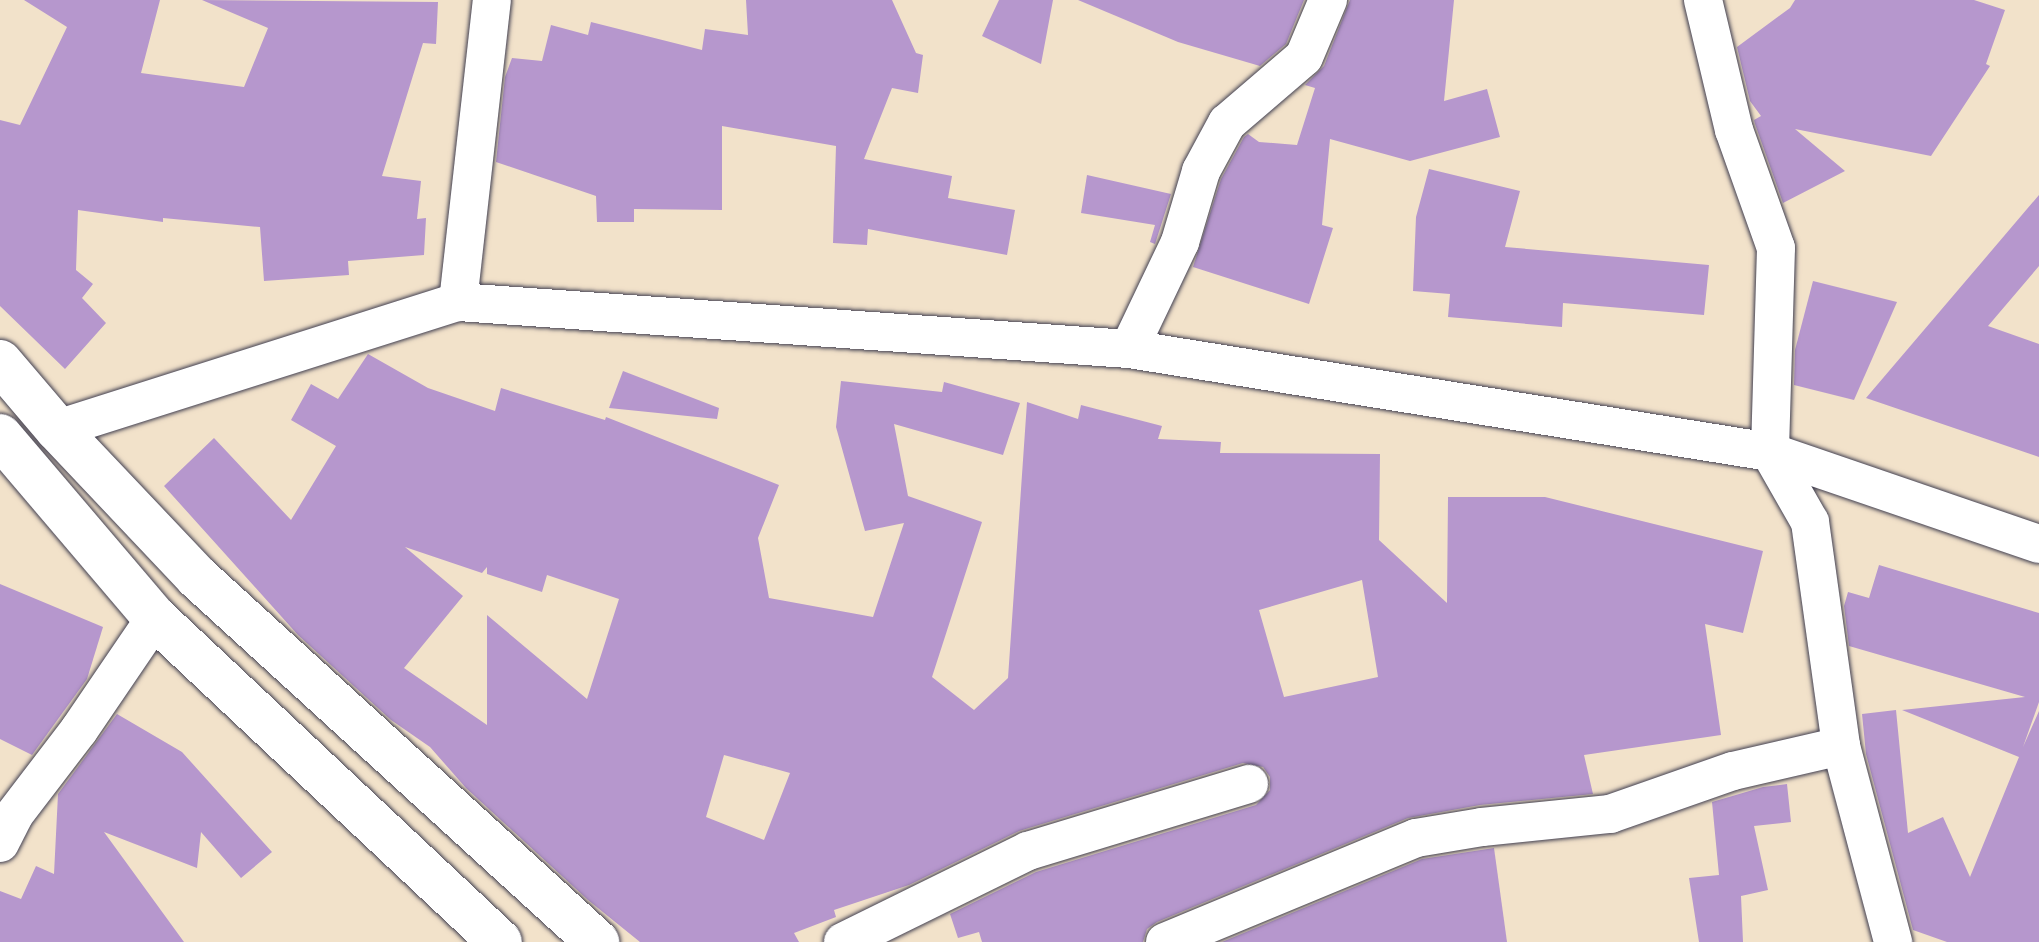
<!DOCTYPE html>
<html>
<head>
<meta charset="utf-8">
<style>
	body { margin:0 }
	#map { position:relative; width:2039px; height:942px; overflow:hidden; background:#f2e2ca; font-family:"Libre Caslon Text",serif }
	div>[style] { position:absolute }
	[style*='--x'] { left:calc(var(--x)*1px); top:calc(var(--y)*1px); width:calc(var(--w)*1px); rotate:calc(var(--a)*1deg) }
	.building>* { inset:0; background:#b697cd }
	.roads { filter:drop-shadow(0 0 2px #413f50) drop-shadow(0 0 2px #413f50) }
	.street>* { height:38px; margin:-19px; padding:0 19px; transform-origin:19px; border-radius:19px; background:#fff }
	.secondary>* { height:44px; margin:-22px; padding:0 22px; transform-origin:22px; border-radius:22px; background:#fff }
	span { translate:-50% -50%; white-space:nowrap; text-align:center; line-height:1.15; -webkit-text-stroke:8px #f6f6f2; paint-order:stroke }
</style>
</head>
<body>
<div id="map">
	<div class="building">
		<i style="clip-path:polygon(24px 0,160px 0,141px 73px,244px 87px,268px 28px,202px 0,438px 2px,436px 44px,423px 43px,382px 176px,421px 181px,417px 219px,426px 218px,424px 255px,348px 261px,349px 275px,264px 281px,260px 227px,163px 218px,163px 222px,78px 210px,76px 270px,93px 284px,82px 298px,106px 323px,65px 369px,0 306px,0 120px,20px 125px,67px 27px)"></i>
		<i style="clip-path:polygon(746px 0,892px 0,916px 53px,923px 55px,918px 93px,892px 88px,864px 159px,952px 176px,948px 198px,1015px 210px,1007px 255px,868px 229px,867px 245px,833px 243px,836px 146px,722px 126px,722px 210px,634px 209px,634px 222px,597px 222px,596px 196px,496px 162px,505px 77px,512px 58px,542px 61px,551px 25px,588px 35px,591px 22px,702px 50px,705px 29px,748px 35px)"></i>
		<i style="clip-path:polygon(999px 0,1053px 0,1041px 64px,982px 36px)"></i>
		<i style="clip-path:polygon(1078px 0,1304px 0,1286px 44px,1260px 66px,1178px 42px)"></i>
		<i style="clip-path:polygon(1350px 0,1454px 0,1444px 101px,1487px 89px,1500px 137px,1410px 161px,1330px 139px,1322px 225px,1333px 228px,1309px 304px,1193px 267px,1221px 179px,1244px 137px,1248px 134px,1259px 142px,1297px 145px,1315px 88px,1305px 85px,1324px 66px)"></i>
		<i style="clip-path:polygon(1795px 0,1974px 0,2005px 10px,1986px 64px,1990px 66px,1931px 156px,1795px 129px,1845px 171px,1783px 203px,1755px 124px,1754px 120px,1761px 116px,1750px 101px,1737px 47px,1790px 8px)"></i>
		<i style="clip-path:polygon(1429px 169px,1520px 191px,1505px 247px,1709px 265px,1704px 315px,1563px 303px,1562px 327px,1448px 317px,1450px 294px,1413px 291px,1416px 217px)"></i>
		<i style="clip-path:polygon(1087px 175px,1171px 194px,1155px 244px,1150px 242px,1155px 225px,1081px 213px)"></i>
		<i style="clip-path:polygon(2039px 195px,2039px 266px,1988px 326px,2039px 344px,2039px 457px,1866px 398px)"></i>
		<i style="clip-path:polygon(1813px 281px,1897px 302px,1854px 400px,1794px 385px,1795px 350px)"></i>
		<i style="clip-path:polygon(evenodd,368px 354px,428px 388px,495px 411px,501px 388px,605px 420px,606px 417px,779px 485px,758px 538px,769px 598px,873px 617px,904px 523px,865px 531px,836px 427px,841px 381px,942px 392px,944px 382px,1020px 403px,1003px 455px,894px 424px,908px 496px,982px 522px,932px 677px,974px 710px,1008px 678px,1027px 402px,1078px 419px,1081px 405px,1162px 426px,1158px 439px,1221px 442px,1220px 453px,1380px 454px,1379px 540px,1447px 603px,1448px 497px,1545px 497px,1763px 551px,1743px 633px,1705px 624px,1721px 735px,1584px 755px,1593px 794px,1480px 805px,1408px 818px,1157px 922px,1147px 929px,1143px 942px,982px 942px,979px 932px,958px 938px,950px 914px,1036px 872px,1256px 805px,1270px 790px,1270px 777px,1263px 767px,1243px 763px,1019px 831px,909px 885px,834px 910px,836px 917px,794px 933px,799px 942px,640px 942px,588px 900px,466px 788px,430px 747px,391px 720px,298px 635px,164px 486px,214px 438px,291px 520px,336px 446px,291px 420px,311px 384px,338px 399px,368px 354px,405px 547px,482px 573px,487px 567px,487px 574px,542px 592px,547px 575px,619px 599px,587px 699px,487px 615px,487px 725px,404px 668px,463px 596px,405px 547px,368px 354px,1362px 580px,1378px 677px,1284px 697px,1259px 610px,1362px 580px,368px 354px,724px 755px,790px 773px,764px 840px,706px 817px,724px 755px)"></i>
		<i style="clip-path:polygon(623px 371px,719px 408px,717px 419px,609px 408px)"></i>
		<i style="clip-path:polygon(1879px 565px,2039px 613px,2039px 702px,2023px 747px,2039px 711px,2039px 942px,1947px 942px,1913px 930px,1866px 754px,1862px 714px,1896px 710px,1908px 833px,1943px 817px,1970px 877px,2019px 757px,1902px 710px,2025px 697px,1849px 646px,1844px 606px,1848px 592px,1869px 598px)"></i>
		<i style="clip-path:polygon(0 584px,103px 627px,87px 679px,32px 755px,0 739px)"></i>
		<i style="clip-path:polygon(117px 714px,182px 752px,272px 852px,241px 878px,201px 832px,197px 868px,104px 832px,184px 942px,0 942px,0 891px,21px 899px,36px 866px,54px 874px,58px 794px)"></i>
		<i style="clip-path:polygon(1787px 784px,1791px 822px,1754px 826px,1768px 890px,1741px 896px,1743px 942px,1699px 942px,1689px 878px,1719px 875px,1712px 802px,1763px 787px)"></i>
		<i style="clip-path:polygon(1494px 848px,1507px 942px,1222px 942px,1422px 859px)"></i>
	</div>
	<div class="roads">
		<div class="street">
			<i style="--x:1703;--y:0;--w:134;--a:76.6"></i>
			<i style="--x:1734;--y:130;--w:125;--a:70.4"></i>
			<i style="--x:1776;--y:248;--w:204;--a:91.7"></i>
			<i style="--x:1770;--y:452;--w:81;--a:60.3"></i>
			<i style="--x:1810;--y:522;--w:226;--a:82.1"></i>
			<i style="--x:1841;--y:746;--w:203;--a:75.1"></i>
			<i style="--x:458;--y:302;--w:304;--a:-83.6"></i>
			<i style="--x:1129;--y:349;--w:119;--a:-64.5"></i>
			<i style="--x:1180;--y:242;--w:74;--a:-73.5"></i>
			<i style="--x:1201;--y:171;--w:55;--a:-61.6"></i>
			<i style="--x:1227;--y:123;--w:101;--a:-40.6"></i>
			<i style="--x:1304;--y:57;--w:62;--a:-67.2"></i>
			<i style="--x:57;--y:429;--w:421;--a:-17.6"></i>
			<i style="--x:458;--y:302;--w:673;--a:4.01"></i>
			<i style="--x:1129;--y:349;--w:649;--a:9.13"></i>
			<i style="--x:1770;--y:452;--w:284;--a:18.9"></i>
			<i style="--x:0;--y:843;--w:31;--a:-63"></i>
			<i style="--x:14;--y:815;--w:107;--a:-52.6"></i>
			<i style="--x:79;--y:730;--w:135;--a:-55.8"></i>
			<i style="--x:843;--y:942;--w:206;--a:-26.2"></i>
			<i style="--x:1028;--y:851;--w:231;--a:-16.9"></i>
			<i style="--x:1165;--y:942;--w:272;--a:-22.5"></i>
			<i style="--x:1416;--y:838;--w:67;--a:-9.5"></i>
			<i style="--x:1482;--y:827;--w:129;--a:-5.8"></i>
			<i style="--x:1610;--y:814;--w:130;--a:-19.3"></i>
			<i style="--x:1733;--y:771;--w:111;--a:-13"></i>
		</div>
		<div class="secondary">
			<i style="--x:0;--y:362;--w:88;--a:49.6"></i>
			<i style="--x:57;--y:429;--w:204;--a:46.6"></i>
			<i style="--x:197;--y:577;--w:542;--a:42.38"></i>
			<i style="--x:0;--y:436;--w:239;--a:49.6"></i>
			<i style="--x:155;--y:618;--w:473;--a:43.2"></i>
		</div>
	</div>
</div>
</body>
</html>
